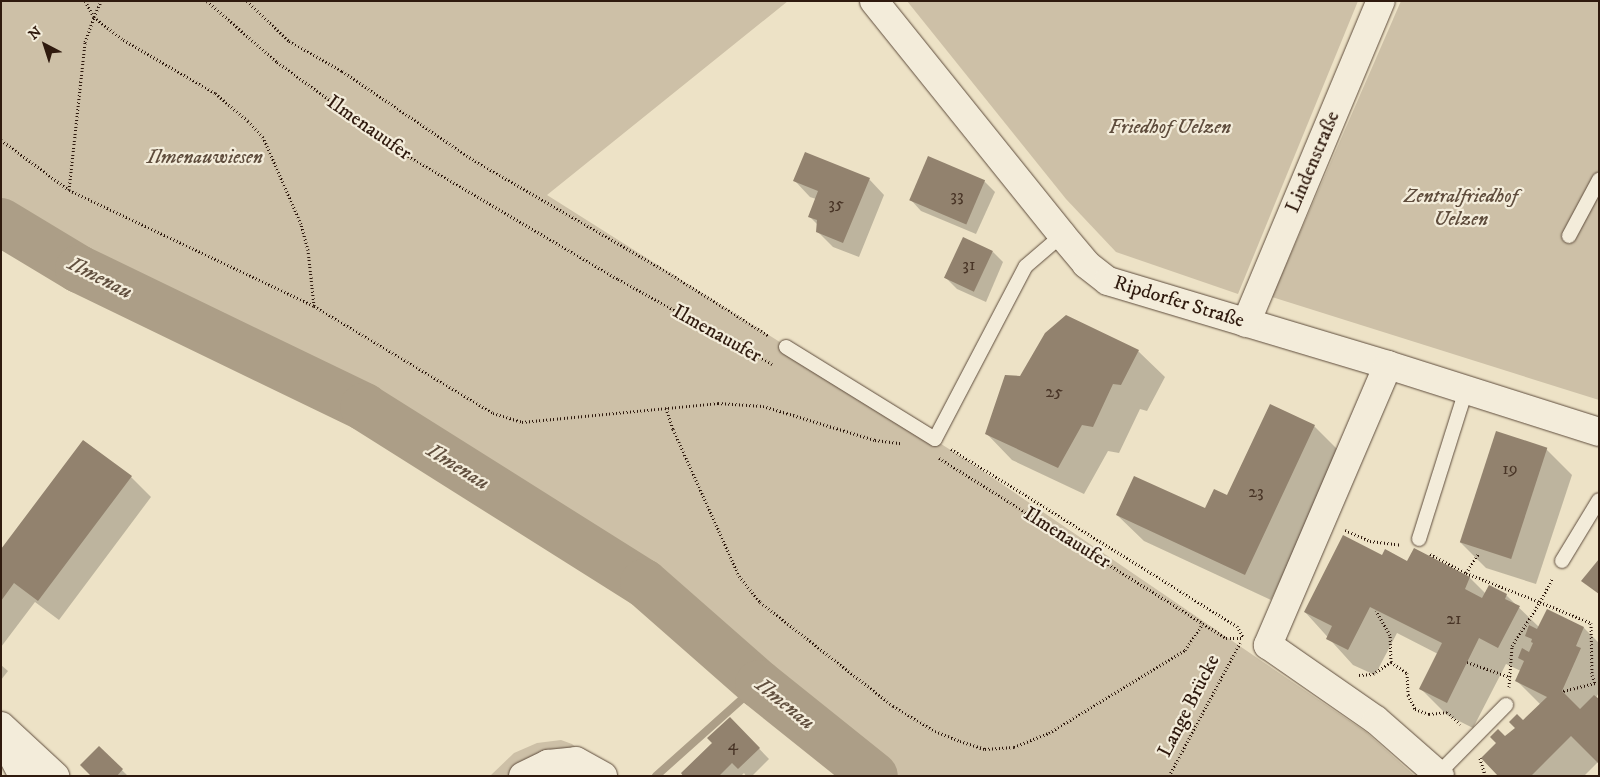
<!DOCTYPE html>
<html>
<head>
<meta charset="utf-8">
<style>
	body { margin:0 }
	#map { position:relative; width:1600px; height:777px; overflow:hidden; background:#ede2c6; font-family:"IM FELL DW Pica",serif }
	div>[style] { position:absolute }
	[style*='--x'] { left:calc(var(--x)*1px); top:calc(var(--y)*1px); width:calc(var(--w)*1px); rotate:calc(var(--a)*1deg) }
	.green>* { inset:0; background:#cdc0a7 }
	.shadow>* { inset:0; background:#0003 }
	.stream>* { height:8px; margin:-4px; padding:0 4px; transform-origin:4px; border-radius:4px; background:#ac9e87 }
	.river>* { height:48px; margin:-24px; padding:0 24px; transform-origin:24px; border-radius:24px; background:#ac9e87 }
	.building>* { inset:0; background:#92826e; transform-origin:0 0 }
	.path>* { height:3px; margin-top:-1.5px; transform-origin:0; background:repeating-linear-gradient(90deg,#2f1a0e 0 1px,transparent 0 3.5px) }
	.roads { filter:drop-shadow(0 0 1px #5e4c3c) drop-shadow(0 0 1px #5e4c3c) }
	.service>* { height:14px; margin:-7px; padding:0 7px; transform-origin:7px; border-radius:7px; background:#f3ecda }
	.minor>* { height:28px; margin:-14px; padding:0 14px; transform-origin:14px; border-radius:14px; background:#f3ecda }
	span { translate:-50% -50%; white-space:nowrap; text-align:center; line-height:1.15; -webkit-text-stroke:4.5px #f3ecda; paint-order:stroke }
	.number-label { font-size:18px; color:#483426 }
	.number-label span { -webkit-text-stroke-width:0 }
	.park-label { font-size:20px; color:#5e4c3c; font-style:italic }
	.street-label { font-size:20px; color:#2f1a0e }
	.water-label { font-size:21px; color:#614f3e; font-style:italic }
	.frame { position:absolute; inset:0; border:2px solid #2f1a0e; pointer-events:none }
	.north { position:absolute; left:20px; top:20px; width:50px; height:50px; -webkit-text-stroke:4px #f3ecda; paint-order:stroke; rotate:320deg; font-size:14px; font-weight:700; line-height:20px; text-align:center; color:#2f1a0e }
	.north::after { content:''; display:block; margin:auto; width:18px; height:22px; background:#2f1a0e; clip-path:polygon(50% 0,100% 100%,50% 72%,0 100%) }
</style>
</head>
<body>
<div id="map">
	<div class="green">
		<i style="clip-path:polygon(1px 1px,788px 1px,547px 195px,968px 461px,1366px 732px,1415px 776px,868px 776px,839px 747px,759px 684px,640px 580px,364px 407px,79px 269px,1px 222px)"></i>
		<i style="clip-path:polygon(907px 1px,1358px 1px,1238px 294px,1116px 252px,1066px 199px)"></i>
		<i style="clip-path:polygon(1401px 1px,1599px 1px,1599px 400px,1272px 297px)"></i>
		<i style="clip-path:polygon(561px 740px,572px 744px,592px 762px,514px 776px,490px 776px,514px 753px,537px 743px)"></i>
	</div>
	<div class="shadow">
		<i style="clip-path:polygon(869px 179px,884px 195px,859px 257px,833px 247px,817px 231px,818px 225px,809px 216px,816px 199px,810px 197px,795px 181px)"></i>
		<i style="clip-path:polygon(984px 181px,995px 192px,976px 234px,921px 211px,911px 200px)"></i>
		<i style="clip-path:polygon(993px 252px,1003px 262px,986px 302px,957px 289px,946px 278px)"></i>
		<i style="clip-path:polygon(1138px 351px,1165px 377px,1147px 411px,1140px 409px,1119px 453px,1108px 451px,1084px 494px,1012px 460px,986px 433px,1021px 377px)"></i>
		<i style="clip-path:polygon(1314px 426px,1340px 452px,1271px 600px,1144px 541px,1117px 515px,1205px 510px,1228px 497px)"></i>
		<i style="clip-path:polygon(84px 441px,131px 477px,151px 497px,59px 620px,35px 602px,1px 647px,1px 551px)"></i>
		<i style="clip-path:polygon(1546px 449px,1572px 475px,1536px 584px,1486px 568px,1460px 542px)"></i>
		<i style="clip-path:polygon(1414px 550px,1470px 578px,1486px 594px,1506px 595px,1539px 627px,1547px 611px,1584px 628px,1599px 643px,1599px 692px,1596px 698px,1598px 762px,1584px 776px,1499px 776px,1505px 738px,1541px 705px,1517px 681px,1521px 671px,1506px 664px,1473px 728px,1447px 715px,1420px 688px,1438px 654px,1397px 633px,1375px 675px,1353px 665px,1305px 612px,1382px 556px,1408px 562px)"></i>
		<i style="clip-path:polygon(1px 665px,8px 671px,1px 680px)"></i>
		<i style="clip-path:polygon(730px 718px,769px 759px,752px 776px,746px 776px,744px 773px,741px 776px,685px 776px,714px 743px)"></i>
		<i style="clip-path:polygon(99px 748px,128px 776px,93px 776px)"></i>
	</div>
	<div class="stream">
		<i style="--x:656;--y:776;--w:138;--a:-41.8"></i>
	</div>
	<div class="river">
		<i style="--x:1;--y:222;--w:91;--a:31.1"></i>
		<i style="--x:79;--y:269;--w:317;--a:25.8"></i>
		<i style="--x:364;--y:407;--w:331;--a:32.2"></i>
		<i style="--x:644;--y:583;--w:153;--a:41.3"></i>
		<i style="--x:759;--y:684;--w:147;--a:38.7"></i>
	</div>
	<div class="building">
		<i style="clip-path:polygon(805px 152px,870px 178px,843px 243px,816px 232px,817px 220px,808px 217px,818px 191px,793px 181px)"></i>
		<i style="left:928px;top:156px;width:62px;height:48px;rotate:23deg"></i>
		<i style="left:963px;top:237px;width:33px;height:45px;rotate:25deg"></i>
		<i style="clip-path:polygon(1066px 315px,1139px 350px,1121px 385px,1113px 384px,1093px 427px,1082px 425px,1058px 468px,985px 434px,1005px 375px,1020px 376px,1045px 333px)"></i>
		<i style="clip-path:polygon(1270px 404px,1315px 425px,1245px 575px,1116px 515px,1134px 476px,1205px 508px,1214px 489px,1227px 495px)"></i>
		<i style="left:1496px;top:431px;width:54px;height:117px;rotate:18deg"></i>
		<i style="clip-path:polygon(83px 440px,132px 476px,38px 601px,14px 583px,1px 601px,1px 549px)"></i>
		<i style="clip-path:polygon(1343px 535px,1382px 555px,1385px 549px,1407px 561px,1414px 548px,1470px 577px,1465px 589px,1482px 598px,1489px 585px,1507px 594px,1505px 599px,1520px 606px,1498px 648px,1479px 638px,1447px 703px,1419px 689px,1442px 643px,1370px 607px,1348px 650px,1326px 639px,1332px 626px,1304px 612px)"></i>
		<i style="clip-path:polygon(1599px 559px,1599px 594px,1581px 581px)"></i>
		<i style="clip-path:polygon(1547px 609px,1584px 627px,1576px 646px,1581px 648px,1562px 691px,1580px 709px,1594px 695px,1599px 699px,1599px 764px,1571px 736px,1531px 776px,1498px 776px,1481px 758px,1496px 743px,1490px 737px,1498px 729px,1505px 736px,1515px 728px,1509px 722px,1517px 714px,1523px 720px,1547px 697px,1515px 681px,1524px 661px,1518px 658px,1522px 648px,1529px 652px,1533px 643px,1531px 642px,1532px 639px,1525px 636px,1529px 625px,1537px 629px)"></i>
		<i style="clip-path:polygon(730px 717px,760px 748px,738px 769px,732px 763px,719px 776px,683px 776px,681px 773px,712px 743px,707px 738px)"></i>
		<i style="clip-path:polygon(99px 746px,123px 769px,117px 776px,91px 776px,80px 765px)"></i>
	</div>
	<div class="path">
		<i style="--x:207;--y:1;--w:93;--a:41.1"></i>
		<i style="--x:277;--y:62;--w:161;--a:35.7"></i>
		<i style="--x:408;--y:156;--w:243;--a:30.4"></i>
		<i style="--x:618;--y:279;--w:176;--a:28.9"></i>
		<i style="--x:247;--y:1;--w:58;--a:43.6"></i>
		<i style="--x:289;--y:41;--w:61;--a:29.5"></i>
		<i style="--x:342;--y:71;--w:161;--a:34.1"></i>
		<i style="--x:475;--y:161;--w:224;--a:30"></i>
		<i style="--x:669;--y:273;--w:118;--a:32.2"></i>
		<i style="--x:1;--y:140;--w:84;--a:36.3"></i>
		<i style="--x:69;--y:190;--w:149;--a:-83.8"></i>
		<i style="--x:85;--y:42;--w:27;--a:-70"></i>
		<i style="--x:94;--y:17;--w:18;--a:-119"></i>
		<i style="--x:69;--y:190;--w:271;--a:25.3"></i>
		<i style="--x:314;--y:306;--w:56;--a:-96.1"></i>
		<i style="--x:308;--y:250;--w:27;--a:-105"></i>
		<i style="--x:301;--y:224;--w:95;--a:-113.6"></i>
		<i style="--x:263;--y:137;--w:22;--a:-133"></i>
		<i style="--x:248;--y:121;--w:43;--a:-139.7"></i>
		<i style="--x:215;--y:93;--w:108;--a:-149.9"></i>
		<i style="--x:122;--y:39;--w:36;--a:-142"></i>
		<i style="--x:94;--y:17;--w:17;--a:-66"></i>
		<i style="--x:314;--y:306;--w:209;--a:30.9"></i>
		<i style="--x:493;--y:413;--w:30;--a:17"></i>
		<i style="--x:522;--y:422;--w:197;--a:-5.5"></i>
		<i style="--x:718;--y:403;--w:45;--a:3.8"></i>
		<i style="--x:763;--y:406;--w:117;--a:16.9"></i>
		<i style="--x:875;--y:440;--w:26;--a:7"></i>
		<i style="--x:666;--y:408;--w:22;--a:72"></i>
		<i style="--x:673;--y:429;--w:161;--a:65.8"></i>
		<i style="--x:739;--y:576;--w:33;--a:51"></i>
		<i style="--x:760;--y:602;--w:169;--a:38"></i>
		<i style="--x:893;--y:706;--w:49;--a:30.8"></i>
		<i style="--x:935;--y:731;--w:27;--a:22"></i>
		<i style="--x:960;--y:741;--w:26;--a:18"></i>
		<i style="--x:985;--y:749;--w:29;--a:-4"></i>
		<i style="--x:1014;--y:747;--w:38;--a:-22"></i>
		<i style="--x:1049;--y:733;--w:159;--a:-31.4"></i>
		<i style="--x:1185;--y:650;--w:32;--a:-56"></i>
		<i style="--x:951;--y:449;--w:336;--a:31.8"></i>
		<i style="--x:1237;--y:626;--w:13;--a:61"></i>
		<i style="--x:939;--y:458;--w:339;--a:32.1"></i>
		<i style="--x:1226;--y:638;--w:18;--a:0"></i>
		<i style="--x:1345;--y:530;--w:27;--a:24"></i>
		<i style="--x:1370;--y:541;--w:31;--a:7"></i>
		<i style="--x:1430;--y:554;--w:41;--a:27.8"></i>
		<i style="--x:1466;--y:573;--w:79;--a:21.4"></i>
		<i style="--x:1540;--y:602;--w:26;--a:-62"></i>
		<i style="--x:1466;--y:573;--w:24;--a:-57"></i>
		<i style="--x:1391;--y:662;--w:19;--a:35"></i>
		<i style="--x:1407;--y:673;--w:22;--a:87"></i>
		<i style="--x:1408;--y:695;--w:16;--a:63"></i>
		<i style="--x:1415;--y:709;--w:15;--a:20"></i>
		<i style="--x:1429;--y:714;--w:18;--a:-6"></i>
		<i style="--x:1447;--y:712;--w:18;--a:43"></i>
		<i style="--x:1467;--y:662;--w:46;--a:19.2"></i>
		<i style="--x:1359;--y:675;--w:14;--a:-4"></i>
		<i style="--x:1373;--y:674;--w:22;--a:-34"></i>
		<i style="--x:1391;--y:662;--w:27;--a:-92"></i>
		<i style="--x:1390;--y:635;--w:28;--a:-120"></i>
		<i style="--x:1509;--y:687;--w:41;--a:-85.8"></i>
		<i style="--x:1512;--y:646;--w:52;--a:-57.5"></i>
		<i style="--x:1540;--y:602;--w:55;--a:22.4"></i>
		<i style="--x:1591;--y:623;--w:52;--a:88.9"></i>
		<i style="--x:1592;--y:675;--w:9;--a:69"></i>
		<i style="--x:1595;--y:683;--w:34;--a:166"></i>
		<i style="--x:1480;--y:758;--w:19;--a:74"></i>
		<i style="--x:1169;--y:776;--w:151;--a:-61.9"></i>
	</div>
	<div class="roads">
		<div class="service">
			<i style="--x:1569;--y:236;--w:64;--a:-61.8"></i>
			<i style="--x:786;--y:347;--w:175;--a:31.7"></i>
			<i style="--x:935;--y:439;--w:195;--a:-62.3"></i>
			<i style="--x:1026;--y:266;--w:48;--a:-40.7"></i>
			<i style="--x:1419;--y:539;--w:156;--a:-72.5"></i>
			<i style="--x:1562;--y:561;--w:71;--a:-58.8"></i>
			<i style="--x:1438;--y:774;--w:97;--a:-45.4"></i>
		</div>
		<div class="minor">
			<i style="--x:874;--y:1;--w:300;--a:51.2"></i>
			<i style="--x:1062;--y:235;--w:38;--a:50"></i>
			<i style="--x:1086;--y:264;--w:28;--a:38"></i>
			<i style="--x:1108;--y:281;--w:292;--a:16.7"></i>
			<i style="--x:1388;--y:365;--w:221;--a:17.6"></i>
			<i style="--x:1246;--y:323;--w:349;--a:-67.3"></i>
			<i style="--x:1388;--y:365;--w:305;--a:113.2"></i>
			<i style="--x:1268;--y:645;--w:131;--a:34.8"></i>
			<i style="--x:1376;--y:720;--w:85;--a:41.2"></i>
			<i style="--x:1;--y:726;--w:74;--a:42.8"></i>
			<i style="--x:2;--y:736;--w:45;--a:62.3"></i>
			<i style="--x:523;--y:776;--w:28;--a:-26"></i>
			<i style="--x:548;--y:764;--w:28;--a:-6"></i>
			<i style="--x:576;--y:761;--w:31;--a:29"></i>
		</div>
	</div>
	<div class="number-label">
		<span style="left:957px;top:196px">33</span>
		<span style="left:836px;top:204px">35</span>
		<span style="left:969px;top:265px">31</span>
		<span style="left:1054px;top:392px">25</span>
		<span style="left:1510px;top:469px">19</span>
		<span style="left:1256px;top:492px">23</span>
		<span style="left:1454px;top:619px">21</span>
		<span style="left:733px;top:745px">4</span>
	</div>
	<div class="park-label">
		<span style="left:1170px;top:127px">Friedhof Uelzen</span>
		<span style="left:205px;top:157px">Ilmenauwiesen</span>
		<span style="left:1461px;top:208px">Zentralfriedhof<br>Uelzen</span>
	</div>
	<div class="street-label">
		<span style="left:369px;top:128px;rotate:35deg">Ilmenauufer</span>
		<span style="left:1313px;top:162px;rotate:-67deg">Lindenstraße</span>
		<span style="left:1179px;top:302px;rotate:17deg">Ripdorfer Straße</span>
		<span style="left:717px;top:334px;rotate:29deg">Ilmenauufer</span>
		<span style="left:1067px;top:538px;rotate:32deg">Ilmenauufer</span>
		<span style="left:1189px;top:706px;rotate:-63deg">Lange Brücke</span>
	</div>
	<div class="water-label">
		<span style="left:100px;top:278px;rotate:27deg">Ilmenau</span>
		<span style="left:458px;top:467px;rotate:32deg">Ilmenau</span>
		<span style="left:785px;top:704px;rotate:39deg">Ilmenau</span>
	</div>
	<div class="frame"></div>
	<div class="north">N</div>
</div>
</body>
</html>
